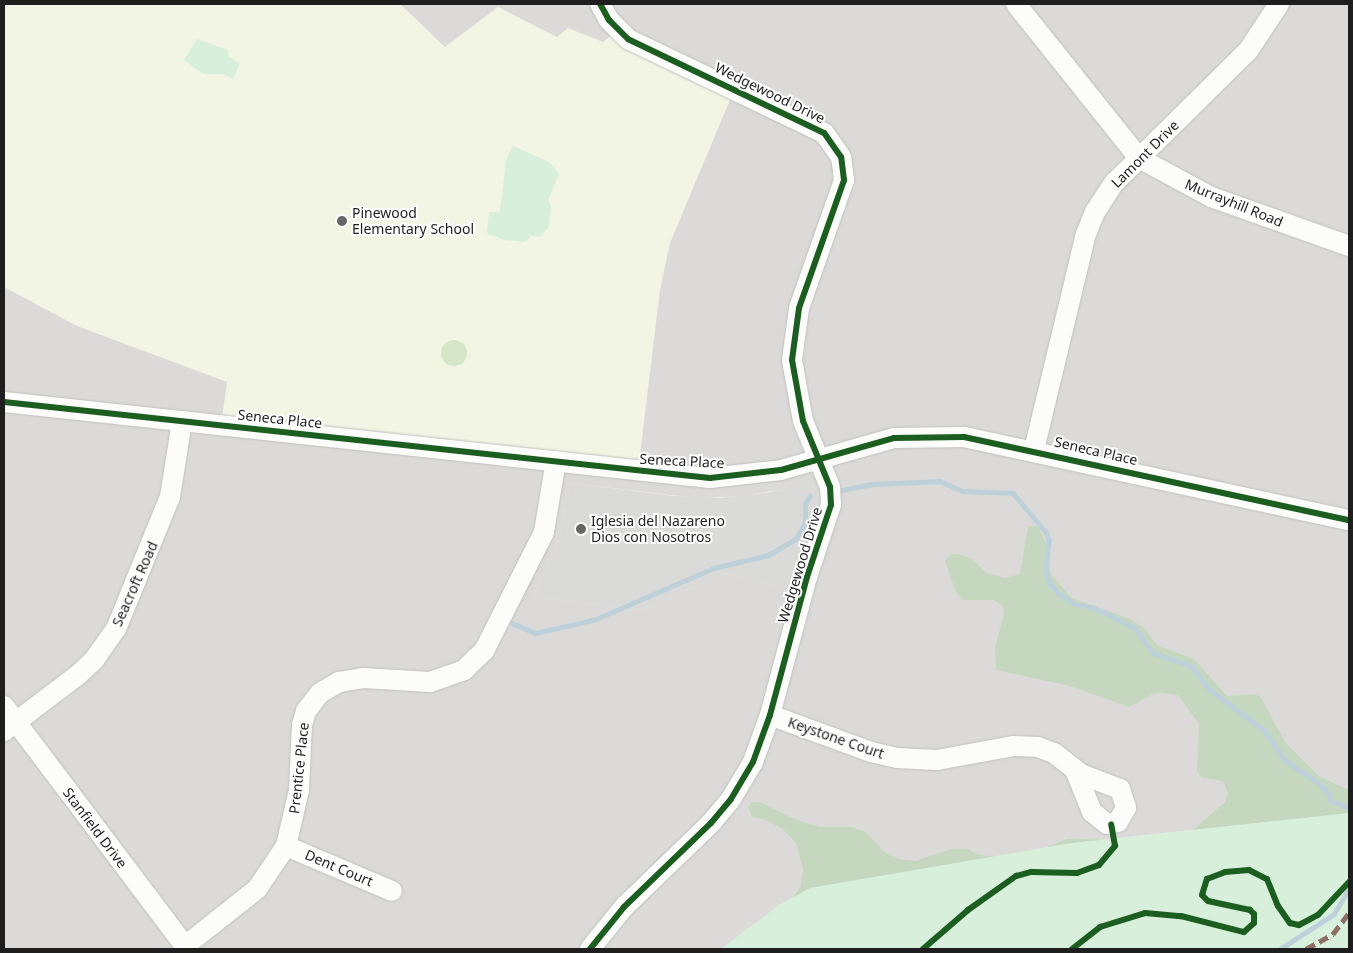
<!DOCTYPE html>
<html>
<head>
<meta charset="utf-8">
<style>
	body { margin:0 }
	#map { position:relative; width:1353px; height:953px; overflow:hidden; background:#ecebe7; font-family:"Noto Sans",sans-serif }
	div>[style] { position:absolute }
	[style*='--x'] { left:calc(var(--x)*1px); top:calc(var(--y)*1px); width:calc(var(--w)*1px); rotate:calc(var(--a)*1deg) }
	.residential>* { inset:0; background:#dbdad8 }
	.education>* { inset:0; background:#f2f4e4 }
	.religious>* { inset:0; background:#dadad8 }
	.grass>* { inset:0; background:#d5e6c9 }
	.round { border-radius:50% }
	.forest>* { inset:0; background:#c5d8bf }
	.park>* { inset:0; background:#d8efdb }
	.stream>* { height:4.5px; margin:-2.25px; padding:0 2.25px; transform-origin:2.25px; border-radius:2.25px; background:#bed1db }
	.roads { filter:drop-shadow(0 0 1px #c2c1bf) drop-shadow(0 0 1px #c2c1bf) }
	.minor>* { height:20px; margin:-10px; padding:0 10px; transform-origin:10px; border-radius:10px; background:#fcfcfb }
	.quiet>* { height:5px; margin-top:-2.5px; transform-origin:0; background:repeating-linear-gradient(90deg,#8d6e63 0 10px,transparent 0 15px) }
	.cycleway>* { height:6px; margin:-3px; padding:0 3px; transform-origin:3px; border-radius:3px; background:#1b5e20 }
	.dots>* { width:14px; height:14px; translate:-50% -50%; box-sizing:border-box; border:2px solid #fff; border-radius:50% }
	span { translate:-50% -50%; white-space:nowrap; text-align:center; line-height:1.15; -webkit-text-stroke:4px #fff; paint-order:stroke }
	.street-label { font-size:14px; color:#1e1e1e }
	.poi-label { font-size:14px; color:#1e1e1e }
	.left { translate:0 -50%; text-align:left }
	.frame { position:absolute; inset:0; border:5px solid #1e1e1e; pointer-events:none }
</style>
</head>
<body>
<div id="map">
	<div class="residential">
		<i style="clip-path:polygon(evenodd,4px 4px,1349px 4px,1349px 813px,1072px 843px,881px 877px,781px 904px,721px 949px,4px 949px,4px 4px,570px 483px,697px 498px,744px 496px,790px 488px,785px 588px,724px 573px,643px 611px,533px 596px,560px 538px,570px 483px)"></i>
	</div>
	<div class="education">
		<i style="clip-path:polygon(4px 4px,400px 4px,445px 47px,498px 7px,557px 37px,568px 28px,603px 42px,612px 35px,732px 95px,670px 243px,660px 290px,639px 463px,222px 418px,227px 382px,77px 326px,4px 287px)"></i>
	</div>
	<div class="religious">
		<i style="clip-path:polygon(815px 481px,785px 588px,724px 573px,643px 611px,533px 596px,560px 538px,570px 483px,674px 496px,721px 498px,767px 493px)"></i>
	</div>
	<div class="grass">
		<i class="round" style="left:441px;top:340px;width:26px;height:26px"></i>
	</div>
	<div class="forest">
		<i style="clip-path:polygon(1028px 526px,1038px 526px,1046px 543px,1051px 575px,1072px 598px,1130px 619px,1143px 627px,1157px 645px,1194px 659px,1227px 696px,1259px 694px,1285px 742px,1320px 777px,1349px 790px,1349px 925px,730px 949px,790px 902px,801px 886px,803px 869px,796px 843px,783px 829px,763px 819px,752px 817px,748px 807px,752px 802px,760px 802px,794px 819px,820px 827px,852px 827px,866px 832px,884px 852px,899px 859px,915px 861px,951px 849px,968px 849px,976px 854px,1000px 858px,1033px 853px,1067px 839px,1141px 840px,1187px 835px,1225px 802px,1228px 793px,1223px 781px,1202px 778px,1197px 772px,1199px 724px,1178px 695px,1157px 692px,1129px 707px,1070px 686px,996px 670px,995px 647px,1004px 614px,1003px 606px,994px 600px,963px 600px,956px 592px,945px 561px,951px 554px,959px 554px,970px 558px,987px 573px,1005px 578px,1020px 574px)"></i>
	</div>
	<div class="park">
		<i style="clip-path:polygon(197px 39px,228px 50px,229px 57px,240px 63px,233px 79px,223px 74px,203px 74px,184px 60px)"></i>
		<i style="clip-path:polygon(513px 146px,549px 162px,559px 174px,548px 200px,551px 206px,549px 227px,540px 237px,530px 236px,526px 242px,504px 240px,487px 233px,489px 212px,500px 212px,506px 160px)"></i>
		<i style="clip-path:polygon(1349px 813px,1349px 949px,721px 949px,781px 904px,810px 888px,1072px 843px)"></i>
	</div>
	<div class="stream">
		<i style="--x:842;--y:490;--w:32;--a:-11"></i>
		<i style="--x:873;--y:484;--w:67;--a:-2.6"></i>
		<i style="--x:940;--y:481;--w:24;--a:24"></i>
		<i style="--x:962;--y:491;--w:51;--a:2.2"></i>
		<i style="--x:1013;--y:493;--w:51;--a:49.8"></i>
		<i style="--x:1046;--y:532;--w:9;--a:69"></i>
		<i style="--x:1049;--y:540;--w:30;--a:96"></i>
		<i style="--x:1046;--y:570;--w:12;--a:76"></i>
		<i style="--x:1049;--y:582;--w:16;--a:50"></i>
		<i style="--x:1059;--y:594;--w:19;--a:32"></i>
		<i style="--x:1075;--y:604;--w:20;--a:11"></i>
		<i style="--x:1095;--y:608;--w:45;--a:26.6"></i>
		<i style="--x:1135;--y:628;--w:31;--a:54"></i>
		<i style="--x:1153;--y:653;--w:41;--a:18.4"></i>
		<i style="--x:1192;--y:666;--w:29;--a:54"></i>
		<i style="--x:1209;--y:689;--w:69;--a:36.7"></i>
		<i style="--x:1264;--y:730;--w:38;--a:55"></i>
		<i style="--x:1286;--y:761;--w:36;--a:34"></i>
		<i style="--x:1316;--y:781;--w:18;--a:43"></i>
		<i style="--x:1329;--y:793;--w:8;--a:76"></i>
		<i style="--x:1331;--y:801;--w:19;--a:21"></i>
		<i style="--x:512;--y:623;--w:26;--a:23"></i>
		<i style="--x:536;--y:633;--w:62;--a:-13.1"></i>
		<i style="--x:596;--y:619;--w:129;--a:-23.4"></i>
		<i style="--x:714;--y:568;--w:56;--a:-13.5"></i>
		<i style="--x:768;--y:555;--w:32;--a:-30"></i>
		<i style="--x:796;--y:539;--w:18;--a:-61"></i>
		<i style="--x:805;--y:523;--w:19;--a:-90"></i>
		<i style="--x:805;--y:504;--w:9;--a:-58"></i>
		<i style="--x:1280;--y:949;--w:64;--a:-32.9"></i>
		<i style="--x:1334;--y:914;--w:30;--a:-60"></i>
	</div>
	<div class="roads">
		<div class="minor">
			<i style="--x:1016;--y:4;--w:197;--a:51.4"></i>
			<i style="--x:1139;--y:158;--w:82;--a:28.4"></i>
			<i style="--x:1211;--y:197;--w:146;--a:19.5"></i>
			<i style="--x:4;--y:402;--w:710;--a:6.14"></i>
			<i style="--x:710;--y:478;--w:71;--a:-6.4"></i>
			<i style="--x:781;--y:470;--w:117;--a:-15.8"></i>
			<i style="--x:894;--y:438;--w:70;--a:-0.8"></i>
			<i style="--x:964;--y:437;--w:394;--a:12.2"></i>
			<i style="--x:1034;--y:450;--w:222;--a:-76.5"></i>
			<i style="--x:1086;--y:234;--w:24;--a:-68"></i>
			<i style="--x:1095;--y:212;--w:35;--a:-57"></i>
			<i style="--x:1114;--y:183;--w:188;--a:-44.6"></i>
			<i style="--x:1248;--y:51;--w:56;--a:-56.6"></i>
			<i style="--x:4;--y:706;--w:304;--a:53"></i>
			<i style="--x:770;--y:715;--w:108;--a:20.1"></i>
			<i style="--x:871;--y:752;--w:27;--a:13"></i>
			<i style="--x:897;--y:758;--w:40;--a:2.9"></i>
			<i style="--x:937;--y:760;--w:77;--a:-10.4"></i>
			<i style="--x:1013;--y:746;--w:25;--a:2"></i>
			<i style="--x:1038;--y:747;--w:17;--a:21"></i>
			<i style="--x:1054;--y:753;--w:34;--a:38"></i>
			<i style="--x:1081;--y:774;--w:42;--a:21"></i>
			<i style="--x:1120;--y:789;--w:20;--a:72"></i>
			<i style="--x:1126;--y:808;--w:16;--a:120"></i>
			<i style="--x:1118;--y:822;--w:11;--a:170"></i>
			<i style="--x:1107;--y:824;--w:19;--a:-141"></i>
			<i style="--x:1092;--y:812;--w:45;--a:-112"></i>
			<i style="--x:4;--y:731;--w:94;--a:-37.2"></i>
			<i style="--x:79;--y:674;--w:21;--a:-43"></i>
			<i style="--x:94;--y:660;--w:38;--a:-55"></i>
			<i style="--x:116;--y:629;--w:143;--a:-67.8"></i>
			<i style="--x:170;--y:497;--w:77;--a:-81"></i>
			<i style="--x:286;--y:846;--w:115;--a:23"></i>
			<i style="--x:185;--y:946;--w:92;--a:-38.4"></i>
			<i style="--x:257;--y:889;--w:52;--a:-56"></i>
			<i style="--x:286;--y:846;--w:57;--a:-76.9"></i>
			<i style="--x:299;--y:790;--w:65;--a:-87.4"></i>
			<i style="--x:302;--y:725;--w:15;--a:-74"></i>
			<i style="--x:306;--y:711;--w:23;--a:-52"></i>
			<i style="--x:320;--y:693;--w:22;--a:-30"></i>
			<i style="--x:339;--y:682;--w:24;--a:-9"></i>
			<i style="--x:363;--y:678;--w:67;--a:3.4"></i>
			<i style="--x:430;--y:682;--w:36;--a:-19"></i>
			<i style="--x:464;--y:670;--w:28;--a:-44"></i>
			<i style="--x:484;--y:651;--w:133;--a:-63.2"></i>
			<i style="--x:544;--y:532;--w:72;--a:-80.4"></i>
			<i style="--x:590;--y:949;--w:54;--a:-51"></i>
			<i style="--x:624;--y:907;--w:121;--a:-44"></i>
			<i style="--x:711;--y:823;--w:31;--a:-50"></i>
			<i style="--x:731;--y:799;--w:43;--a:-59.3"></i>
			<i style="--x:753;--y:762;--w:50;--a:-70.1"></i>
			<i style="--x:770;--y:715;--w:143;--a:-75"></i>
			<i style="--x:807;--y:577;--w:76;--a:-71.6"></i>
			<i style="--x:831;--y:505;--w:18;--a:-93"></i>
			<i style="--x:830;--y:487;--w:71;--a:-112.2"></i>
			<i style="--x:803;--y:421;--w:62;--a:-100.2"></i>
			<i style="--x:792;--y:360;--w:52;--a:-82.3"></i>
			<i style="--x:799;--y:308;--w:136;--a:-70.6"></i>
			<i style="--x:844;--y:180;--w:23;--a:-97"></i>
			<i style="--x:841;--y:157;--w:29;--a:-125"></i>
			<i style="--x:824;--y:133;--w:217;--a:-154.4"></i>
			<i style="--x:628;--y:39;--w:27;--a:-135"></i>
			<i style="--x:609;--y:20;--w:18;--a:-119"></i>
		</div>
	</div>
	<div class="quiet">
		<i style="--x:1306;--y:949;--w:31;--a:-29"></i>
		<i style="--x:1333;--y:934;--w:26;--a:-53"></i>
	</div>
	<div class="cycleway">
		<i style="--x:4;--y:402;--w:710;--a:6.14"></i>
		<i style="--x:710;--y:478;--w:71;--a:-6.4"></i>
		<i style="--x:781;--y:470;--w:117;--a:-15.8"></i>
		<i style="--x:894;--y:438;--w:70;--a:-0.8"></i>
		<i style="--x:964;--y:437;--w:394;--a:12.2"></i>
		<i style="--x:590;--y:949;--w:54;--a:-51"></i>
		<i style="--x:624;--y:907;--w:121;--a:-44"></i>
		<i style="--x:711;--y:823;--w:31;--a:-50"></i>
		<i style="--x:731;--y:799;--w:43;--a:-59.3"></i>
		<i style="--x:753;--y:762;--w:50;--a:-70.1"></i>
		<i style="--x:770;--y:715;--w:143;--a:-75"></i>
		<i style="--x:807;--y:577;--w:76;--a:-71.6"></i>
		<i style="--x:831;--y:505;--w:18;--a:-93"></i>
		<i style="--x:830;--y:487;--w:71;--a:-112.2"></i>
		<i style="--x:803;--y:421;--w:62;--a:-100.2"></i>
		<i style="--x:792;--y:360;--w:52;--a:-82.3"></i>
		<i style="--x:799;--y:308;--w:136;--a:-70.6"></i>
		<i style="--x:844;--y:180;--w:23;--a:-97"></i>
		<i style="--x:841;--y:157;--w:29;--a:-125"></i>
		<i style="--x:824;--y:133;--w:217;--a:-154.4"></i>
		<i style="--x:628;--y:39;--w:27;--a:-135"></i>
		<i style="--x:609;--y:20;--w:18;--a:-119"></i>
		<i style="--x:923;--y:949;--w:60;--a:-40.9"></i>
		<i style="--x:968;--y:910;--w:59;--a:-35.3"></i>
		<i style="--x:1016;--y:876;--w:16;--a:-15"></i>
		<i style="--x:1031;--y:872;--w:46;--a:1.2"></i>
		<i style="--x:1077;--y:873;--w:23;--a:-20"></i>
		<i style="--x:1099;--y:865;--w:25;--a:-50"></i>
		<i style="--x:1115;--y:846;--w:22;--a:-100"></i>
		<i style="--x:1072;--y:949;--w:36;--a:-38"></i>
		<i style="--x:1100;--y:927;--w:47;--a:-17.3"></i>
		<i style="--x:1145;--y:913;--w:36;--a:5"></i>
		<i style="--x:1181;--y:916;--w:65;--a:14.3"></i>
		<i style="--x:1244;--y:932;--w:13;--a:-42"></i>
		<i style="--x:1254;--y:923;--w:9;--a:-90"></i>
		<i style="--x:1254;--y:914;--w:6;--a:-135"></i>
		<i style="--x:1250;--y:910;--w:43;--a:-167.9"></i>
		<i style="--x:1208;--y:901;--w:8;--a:-135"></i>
		<i style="--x:1202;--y:895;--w:17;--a:-73"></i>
		<i style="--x:1207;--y:879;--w:19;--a:-21"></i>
		<i style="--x:1225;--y:872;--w:24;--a:-5"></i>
		<i style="--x:1249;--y:870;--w:20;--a:27"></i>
		<i style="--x:1267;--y:879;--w:29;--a:68"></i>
		<i style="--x:1278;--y:906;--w:21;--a:55"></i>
		<i style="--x:1290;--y:923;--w:9;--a:13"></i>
		<i style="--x:1299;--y:925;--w:21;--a:-28"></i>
		<i style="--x:1318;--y:915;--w:45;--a:-46.8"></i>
	</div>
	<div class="dots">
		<i style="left:342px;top:221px;background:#666664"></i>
		<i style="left:581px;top:529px;background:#666664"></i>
	</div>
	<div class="street-label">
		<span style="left:770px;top:93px;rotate:26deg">Wedgewood Drive</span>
		<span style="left:1145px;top:154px;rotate:-45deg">Lamont Drive</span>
		<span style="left:1234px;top:203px;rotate:22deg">Murrayhill Road</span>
		<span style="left:280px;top:419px;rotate:6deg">Seneca Place</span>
		<span style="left:1096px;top:451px;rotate:13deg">Seneca Place</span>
		<span style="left:682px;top:461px;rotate:3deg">Seneca Place</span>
		<span style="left:800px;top:565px;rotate:-73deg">Wedgewood Drive</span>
		<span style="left:135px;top:584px;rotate:-66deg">Seacroft Road</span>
		<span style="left:836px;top:738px;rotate:19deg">Keystone Court</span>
		<span style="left:299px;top:768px;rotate:-84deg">Prentice Place</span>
		<span style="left:95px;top:828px;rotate:53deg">Stanfield Drive</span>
		<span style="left:339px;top:868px;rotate:23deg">Dent Court</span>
	</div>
	<div class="poi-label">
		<span class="left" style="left:352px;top:221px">Pinewood<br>Elementary School</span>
		<span class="left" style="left:591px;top:529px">Iglesia del Nazareno<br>Dios con Nosotros</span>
	</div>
	<div class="frame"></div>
</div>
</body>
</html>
